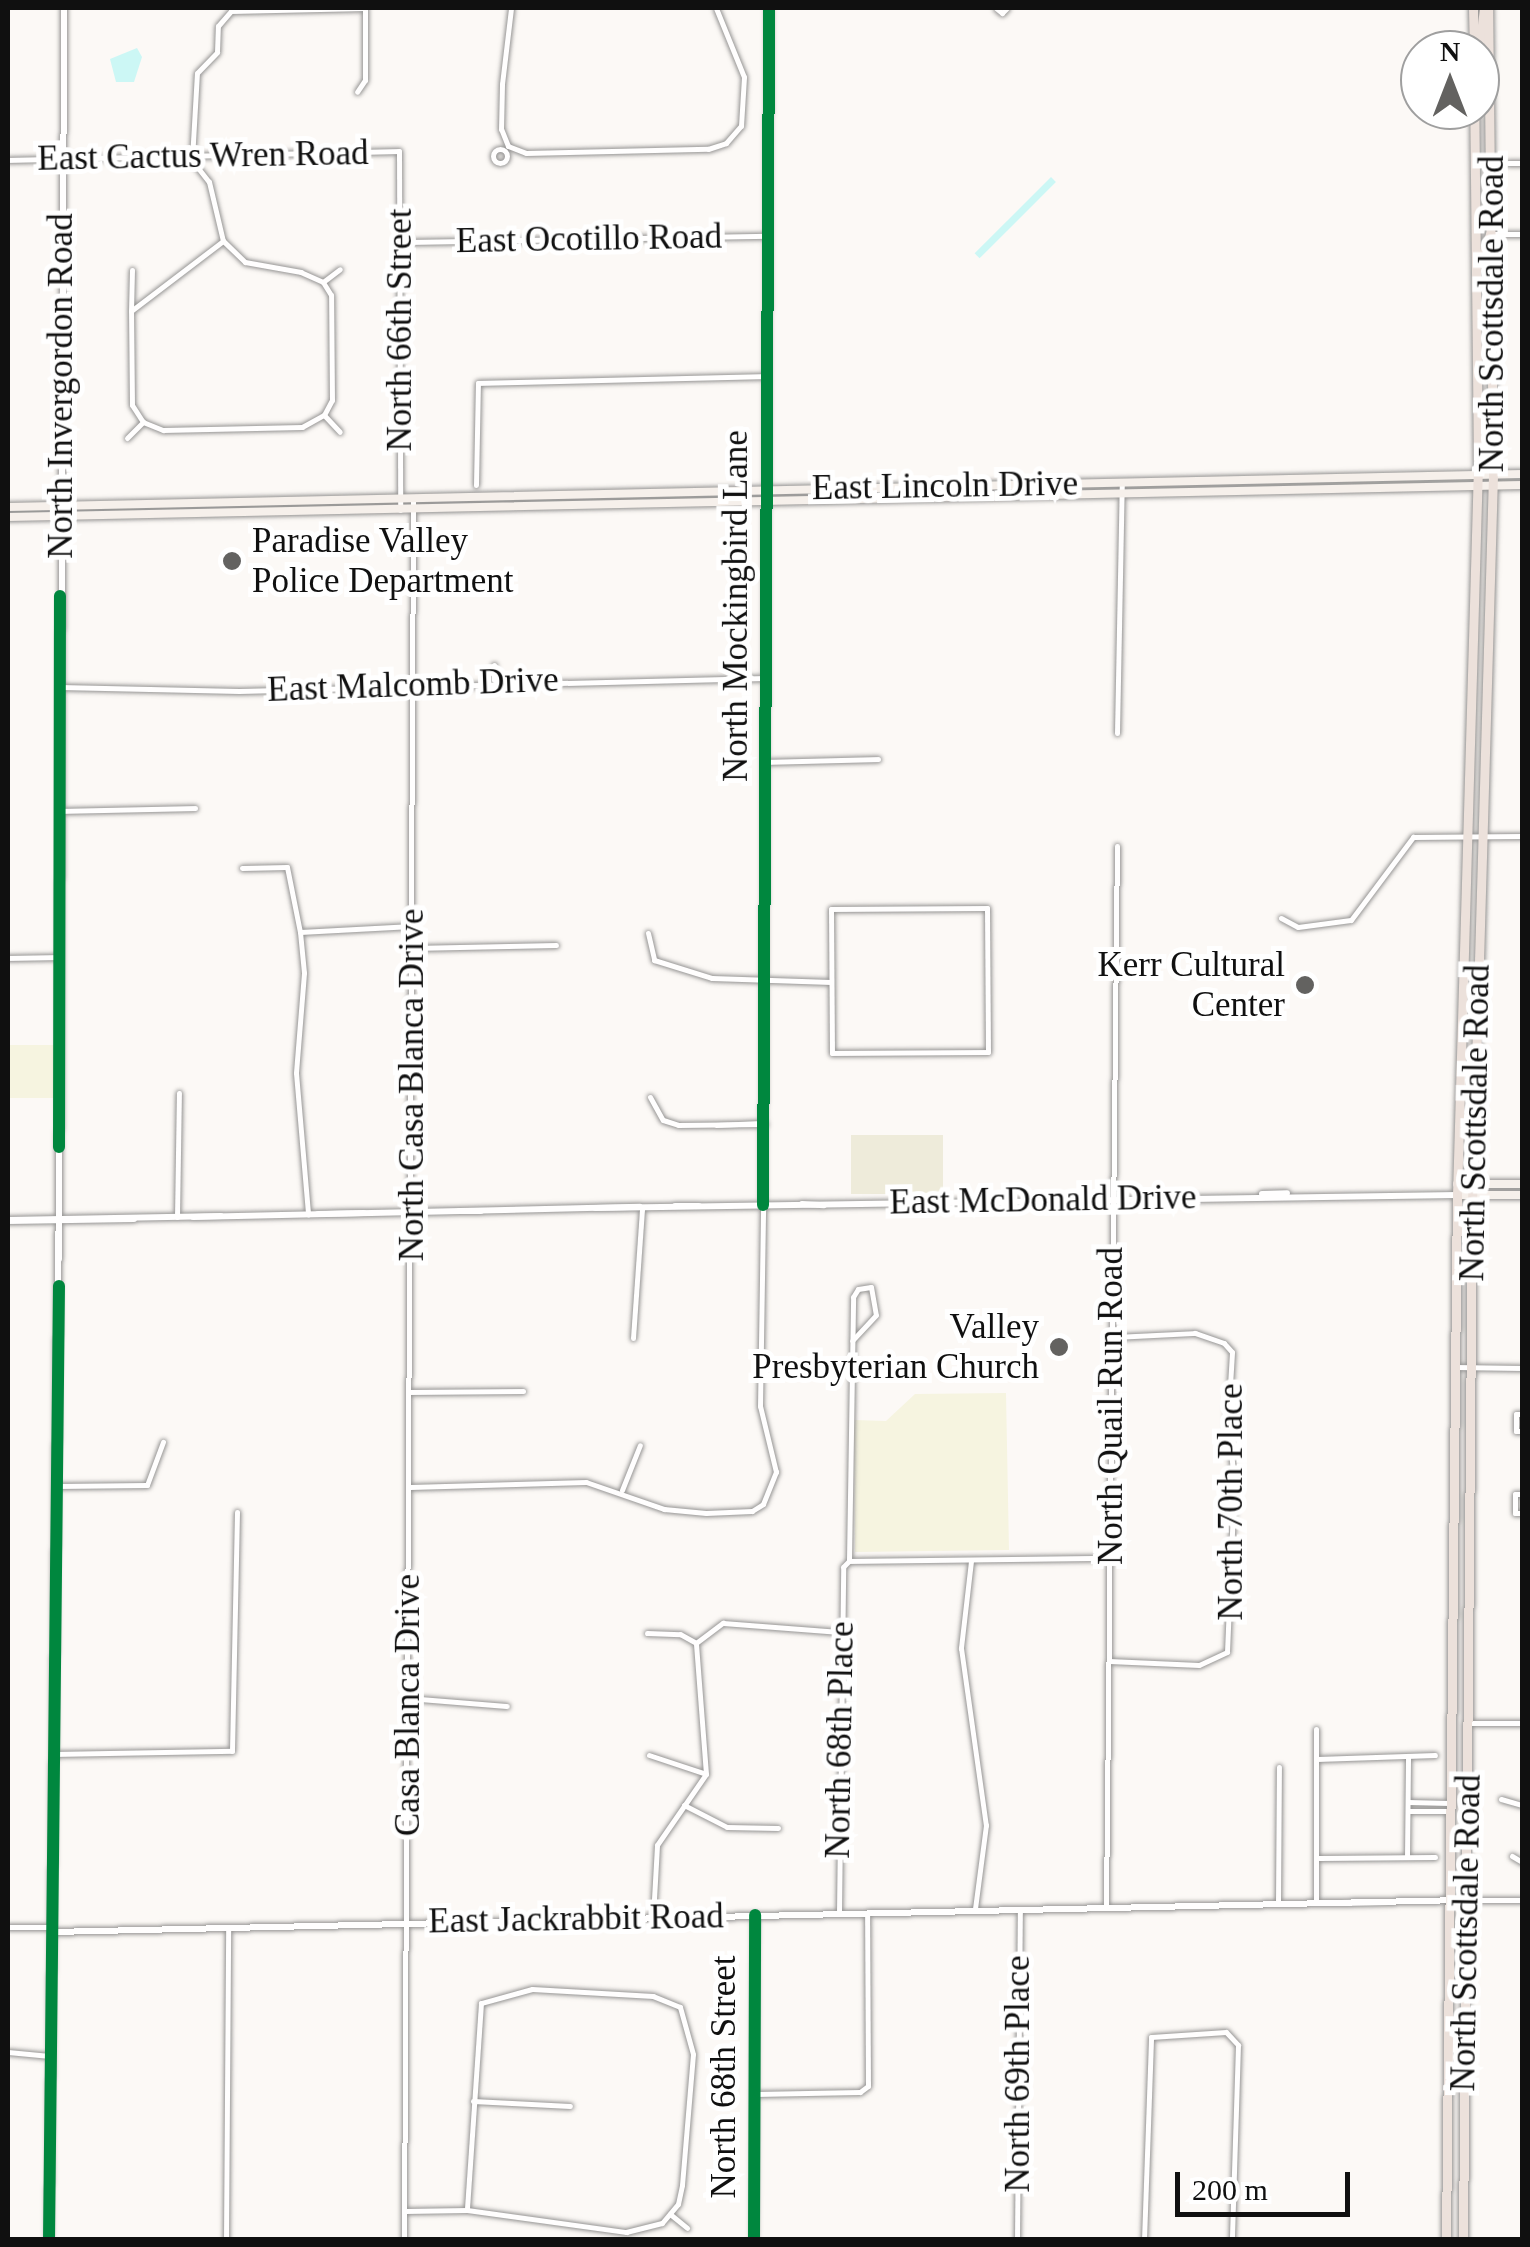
<!DOCTYPE html>
<html>
<head>
<meta charset="utf-8">
<style>
	body { margin:0 }
	#map { position:relative; width:1530px; height:2247px; overflow:hidden; background:#fcf9f6; font-family:Georgia,serif }
	div>[style] { position:absolute }
	[style*='--x'] { left:calc(var(--x)*1px); top:calc(var(--y)*1px); width:calc(var(--w)*1px); rotate:calc(var(--a)*1deg) }
	.cemetery>* { inset:0; background:#eeebda; transform-origin:0 0 }
	.pitch>* { inset:0; background:#f6f4e0; transform-origin:0 0 }
	.water>* { inset:0; background:#ccf7f5; transform-origin:0 0 }
	.roads { filter:drop-shadow(0 0 2px #969594) drop-shadow(0 0 2px #969594) }
	.minor>* { height:5px; margin:-2.5px; padding:0 2.5px; transform-origin:2.5px; border-radius:2.5px; background:#fffefe }
	.minor>.ring { margin:-2.5px; padding:0; box-sizing:content-box; background:none; border:5px solid #fffefe; border-radius:50% }
	.tertiary>* { height:6px; margin:-3px; padding:0 3px; transform-origin:3px; border-radius:3px; background:#fffefe }
	.secondary>* { height:8px; margin:-4px; padding:0 4px; transform-origin:4px; border-radius:4px; background:#f6f0eb }
	.primary>* { height:9px; margin:-4.5px; padding:0 4.5px; transform-origin:4.5px; border-radius:4.5px; background:#ece1db }
	.cycleway>* { height:12px; margin:-6px; padding:0 6px; transform-origin:6px; border-radius:6px; background:#00873e }
	.dots>* { width:28px; height:28px; translate:-50% -50%; box-sizing:border-box; border:5px solid #fff; border-radius:50% }
	span { translate:-50% -50%; white-space:nowrap; text-align:center; line-height:1.15; -webkit-text-stroke:10px #fff; paint-order:stroke }
	.street-label { font-size:35px; color:#101010 }
	.poi-label { font-size:35px; color:#101010 }
	.left { translate:0 -50%; text-align:left }
	.right { translate:-100% -50%; text-align:right }
	.frame { position:absolute; inset:0; border:10px solid #101010; pointer-events:none }
	.north { position:absolute; left:1400px; top:30px; width:100px; height:100px; box-sizing:border-box; background:#fff; border:2px solid #9f9f9f; border-radius:50%; rotate:0deg; font-size:28px; font-weight:700; line-height:40px; text-align:center; color:#101010 }
	.north::after { content:''; display:block; margin:auto; width:35px; height:45px; background:#636260; clip-path:polygon(50% 0,100% 100%,50% 72%,0 100%) }
	.scale { position:absolute; left:1175px; top:2172px; width:175px; height:45px; box-sizing:border-box; border:5px solid #101010; border-top:0; padding-left:12px; font-size:30px; line-height:35px; white-space:nowrap; color:#101010; -webkit-text-stroke:8px #fff; paint-order:stroke }
</style>
</head>
<body>
<div id="map">
	<div class="cemetery">
		<i style="left:943px;top:1135px;width:59px;height:92px;rotate:90deg"></i>
	</div>
	<div class="pitch">
		<i style="left:8px;top:1045px;width:48px;height:53px"></i>
		<i style="clip-path:polygon(1006px 1393px,1009px 1550px,855px 1552px,854px 1420px,886px 1421px,915px 1394px)"></i>
	</div>
	<div class="water">
		<i style="clip-path:polygon(137px 48px,142px 57px,134px 82px,116px 82px,110px 59px)"></i>
		<i style="left:1051px;top:177px;width:7px;height:108px;rotate:45deg"></i>
	</div>
	<div class="roads">
		<div class="minor">
			<i style="--x:996;--y:8;--w:8;--a:40"></i>
			<i style="--x:1002;--y:13;--w:7;--a:-45"></i>
			<i style="--x:508;--y:146;--w:19;--a:21"></i>
			<i style="--x:526;--y:153;--w:182;--a:-1.3"></i>
			<i style="--x:708;--y:149;--w:19;--a:-18"></i>
			<i style="--x:726;--y:143;--w:23;--a:-49"></i>
			<i style="--x:741;--y:126;--w:49;--a:-86.5"></i>
			<i style="--x:744;--y:77;--w:74;--a:-112.1"></i>
			<i style="--x:508;--y:146;--w:18;--a:-112"></i>
			<i style="--x:501;--y:129;--w:45;--a:-88.7"></i>
			<i style="--x:502;--y:84;--w:77;--a:-83.2"></i>
			<i class="ring" style="left:493px;top:149px;width:9px;height:9px"></i>
			<i style="--x:192;--y:159;--w:86;--a:-86.7"></i>
			<i style="--x:197;--y:73;--w:29;--a:-46"></i>
			<i style="--x:217;--y:52;--w:26;--a:-88"></i>
			<i style="--x:218;--y:26;--w:20;--a:-49"></i>
			<i style="--x:231;--y:11;--w:134;--a:-1.3"></i>
			<i style="--x:365;--y:8;--w:72;--a:90"></i>
			<i style="--x:365;--y:80;--w:14;--a:124"></i>
			<i style="--x:8;--y:160;--w:391;--a:-1.3"></i>
			<i style="--x:399;--y:151;--w:359;--a:89.8"></i>
			<i style="--x:1508;--y:163;--w:14;--a:0"></i>
			<i style="--x:1491;--y:234;--w:31;--a:0"></i>
			<i style="--x:410;--y:242;--w:357;--a:-1"></i>
			<i style="--x:323;--y:282;--w:21;--a:-37"></i>
			<i style="--x:131;--y:311;--w:41;--a:-88.6"></i>
			<i style="--x:324;--y:415;--w:23;--a:47"></i>
			<i style="--x:143;--y:422;--w:22;--a:22"></i>
			<i style="--x:163;--y:430;--w:139;--a:-1.2"></i>
			<i style="--x:302;--y:427;--w:25;--a:-29"></i>
			<i style="--x:324;--y:415;--w:17;--a:-62"></i>
			<i style="--x:332;--y:400;--w:105;--a:-90.5"></i>
			<i style="--x:331;--y:295;--w:15;--a:-122"></i>
			<i style="--x:323;--y:282;--w:24;--a:-156"></i>
			<i style="--x:301;--y:272;--w:57;--a:-169.9"></i>
			<i style="--x:245;--y:262;--w:30;--a:-136"></i>
			<i style="--x:223;--y:241;--w:61;--a:-103.3"></i>
			<i style="--x:209;--y:182;--w:28;--a:-128"></i>
			<i style="--x:143;--y:422;--w:20;--a:-123"></i>
			<i style="--x:132;--y:405;--w:94;--a:-90.6"></i>
			<i style="--x:131;--y:311;--w:116;--a:-37.3"></i>
			<i style="--x:127;--y:438;--w:23;--a:-45"></i>
			<i style="--x:476;--y:485;--w:102;--a:-88.9"></i>
			<i style="--x:478;--y:383;--w:289;--a:-1.4"></i>
			<i style="--x:494;--y:680;--w:15;--a:-90"></i>
			<i style="--x:60;--y:687;--w:179;--a:1.3"></i>
			<i style="--x:239;--y:691;--w:526;--a:-1.42"></i>
			<i style="--x:1117;--y:733;--w:251;--a:-88.9"></i>
			<i style="--x:765;--y:762;--w:113;--a:-1.5"></i>
			<i style="--x:60;--y:811;--w:135;--a:-1.3"></i>
			<i style="--x:242;--y:868;--w:45;--a:-1.3"></i>
			<i style="--x:287;--y:867;--w:66;--a:78.7"></i>
			<i style="--x:300;--y:932;--w:41;--a:84.4"></i>
			<i style="--x:304;--y:973;--w:100;--a:94.6"></i>
			<i style="--x:296;--y:1073;--w:142;--a:85.1"></i>
			<i style="--x:987;--y:908;--w:144;--a:89.6"></i>
			<i style="--x:988;--y:1052;--w:156;--a:179.6"></i>
			<i style="--x:832;--y:1053;--w:144;--a:-90.4"></i>
			<i style="--x:831;--y:909;--w:156;--a:-0.4"></i>
			<i style="--x:1281;--y:918;--w:19;--a:28"></i>
			<i style="--x:1298;--y:927;--w:53;--a:-7.5"></i>
			<i style="--x:1351;--y:920;--w:104;--a:-53.2"></i>
			<i style="--x:1413;--y:837;--w:109;--a:-0.5"></i>
			<i style="--x:300;--y:932;--w:112;--a:-3.1"></i>
			<i style="--x:648;--y:933;--w:28;--a:77"></i>
			<i style="--x:654;--y:960;--w:61;--a:17.2"></i>
			<i style="--x:712;--y:978;--w:119;--a:1.9"></i>
			<i style="--x:412;--y:948;--w:144;--a:-1.2"></i>
			<i style="--x:8;--y:958;--w:51;--a:-1.1"></i>
			<i style="--x:650;--y:1097;--w:26;--a:61"></i>
			<i style="--x:663;--y:1120;--w:16;--a:18"></i>
			<i style="--x:678;--y:1125;--w:87;--a:-0.7"></i>
			<i style="--x:716;--y:1125;--w:45;--a:-2.5"></i>
			<i style="--x:177;--y:1217;--w:124;--a:-89.1"></i>
			<i style="--x:633;--y:1338;--w:130;--a:-86"></i>
			<i style="--x:1455;--y:1367;--w:67;--a:0.9"></i>
			<i style="--x:410;--y:1392;--w:113;--a:-0.5"></i>
			<i style="--x:1522;--y:1414;--w:6;--a:180"></i>
			<i style="--x:1516;--y:1414;--w:17;--a:90"></i>
			<i style="--x:1516;--y:1431;--w:6;--a:0"></i>
			<i style="--x:57;--y:1486;--w:90;--a:-0.6"></i>
			<i style="--x:147;--y:1485;--w:46;--a:-69.6"></i>
			<i style="--x:410;--y:1487;--w:176;--a:-1.6"></i>
			<i style="--x:586;--y:1482;--w:83;--a:19.1"></i>
			<i style="--x:664;--y:1509;--w:42;--a:5.4"></i>
			<i style="--x:706;--y:1513;--w:46;--a:-2.5"></i>
			<i style="--x:752;--y:1511;--w:13;--a:-32"></i>
			<i style="--x:763;--y:1504;--w:35;--a:-68"></i>
			<i style="--x:776;--y:1472;--w:68;--a:-103.6"></i>
			<i style="--x:760;--y:1406;--w:201;--a:-89.1"></i>
			<i style="--x:622;--y:1490;--w:48;--a:-68.2"></i>
			<i style="--x:1522;--y:1494;--w:7;--a:180"></i>
			<i style="--x:1515;--y:1494;--w:19;--a:90"></i>
			<i style="--x:1515;--y:1513;--w:7;--a:0"></i>
			<i style="--x:849;--y:1560;--w:263;--a:-89.1"></i>
			<i style="--x:853;--y:1297;--w:9;--a:-58"></i>
			<i style="--x:858;--y:1289;--w:13;--a:-9"></i>
			<i style="--x:871;--y:1287;--w:28;--a:80"></i>
			<i style="--x:876;--y:1315;--w:35;--a:133"></i>
			<i style="--x:971;--y:1561;--w:88;--a:96.6"></i>
			<i style="--x:961;--y:1648;--w:179;--a:82"></i>
			<i style="--x:986;--y:1825;--w:85;--a:97.5"></i>
			<i style="--x:647;--y:1633;--w:33;--a:2"></i>
			<i style="--x:680;--y:1634;--w:18;--a:29"></i>
			<i style="--x:696;--y:1643;--w:34;--a:-37"></i>
			<i style="--x:723;--y:1623;--w:117;--a:4.4"></i>
			<i style="--x:1109;--y:1661;--w:90;--a:2.5"></i>
			<i style="--x:1199;--y:1665;--w:31;--a:-25"></i>
			<i style="--x:1227;--y:1652;--w:169;--a:-87.6"></i>
			<i style="--x:1234;--y:1483;--w:65;--a:-95.3"></i>
			<i style="--x:1228;--y:1418;--w:66;--a:-86.5"></i>
			<i style="--x:1232;--y:1352;--w:12;--a:-132"></i>
			<i style="--x:1224;--y:1343;--w:31;--a:-161"></i>
			<i style="--x:1195;--y:1333;--w:83;--a:177.2"></i>
			<i style="--x:407;--y:1698;--w:100;--a:4.6"></i>
			<i style="--x:1468;--y:1723;--w:54;--a:0"></i>
			<i style="--x:1316;--y:1729;--w:174;--a:90"></i>
			<i style="--x:55;--y:1754;--w:177;--a:-1"></i>
			<i style="--x:232;--y:1751;--w:239;--a:-88.8"></i>
			<i style="--x:649;--y:1755;--w:60;--a:18.4"></i>
			<i style="--x:1317;--y:1759;--w:118;--a:-1.9"></i>
			<i style="--x:1501;--y:1799;--w:22;--a:16"></i>
			<i style="--x:1408;--y:1802;--w:42;--a:1.4"></i>
			<i style="--x:684;--y:1805;--w:48;--a:27.1"></i>
			<i style="--x:727;--y:1827;--w:51;--a:1.1"></i>
			<i style="--x:1408;--y:1811;--w:42;--a:0"></i>
			<i style="--x:1512;--y:1856;--w:12;--a:31"></i>
			<i style="--x:1407;--y:1857;--w:100;--a:-89.4"></i>
			<i style="--x:1319;--y:1858;--w:116;--a:-0.5"></i>
			<i style="--x:1466;--y:1900;--w:56;--a:0"></i>
			<i style="--x:1278;--y:1903;--w:136;--a:-89.6"></i>
			<i style="--x:1106;--y:1906;--w:1060;--a:-89.41"></i>
			<i style="--x:839;--y:1913;--w:346;--a:-89.3"></i>
			<i style="--x:843;--y:1567;--w:8;--a:-45"></i>
			<i style="--x:849;--y:1561;--w:262;--a:-0.7"></i>
			<i style="--x:653;--y:1917;--w:72;--a:-86.8"></i>
			<i style="--x:657;--y:1845;--w:86;--a:-55.4"></i>
			<i style="--x:706;--y:1774;--w:131;--a:-94.4"></i>
			<i style="--x:8;--y:1927;--w:44;--a:0"></i>
			<i style="--x:8;--y:2052;--w:42;--a:5.4"></i>
			<i style="--x:755;--y:2094;--w:105;--a:-1.1"></i>
			<i style="--x:860;--y:2092;--w:10;--a:-37"></i>
			<i style="--x:868;--y:2086;--w:172;--a:-90.3"></i>
			<i style="--x:473;--y:2101;--w:97;--a:3"></i>
			<i style="--x:405;--y:2211;--w:62;--a:-0.9"></i>
			<i style="--x:467;--y:2210;--w:161;--a:7.9"></i>
			<i style="--x:626;--y:2232;--w:37;--a:-14"></i>
			<i style="--x:662;--y:2223;--w:25;--a:-50"></i>
			<i style="--x:678;--y:2204;--w:19;--a:-78"></i>
			<i style="--x:682;--y:2185;--w:131;--a:-85.2"></i>
			<i style="--x:693;--y:2054;--w:49;--a:-105.5"></i>
			<i style="--x:680;--y:2007;--w:29;--a:-158"></i>
			<i style="--x:653;--y:1996;--w:121;--a:-176.7"></i>
			<i style="--x:532;--y:1989;--w:53;--a:164.6"></i>
			<i style="--x:481;--y:2003;--w:207;--a:93.9"></i>
			<i style="--x:670;--y:2214;--w:22;--a:39"></i>
			<i style="--x:226;--y:2240;--w:312;--a:-89.6"></i>
			<i style="--x:404;--y:2240;--w:1741;--a:-89.7"></i>
			<i style="--x:1017;--y:2240;--w:331;--a:-89.5"></i>
			<i style="--x:1144;--y:2240;--w:203;--a:-88"></i>
			<i style="--x:1151;--y:2037;--w:75;--a:-3.8"></i>
			<i style="--x:1226;--y:2032;--w:18;--a:47"></i>
			<i style="--x:1238;--y:2045;--w:195;--a:91.8"></i>
		</div>
		<div class="tertiary">
			<i style="--x:1262;--y:1194;--w:25;--a:-2"></i>
			<i style="--x:802;--y:1204;--w:22;--a:3"></i>
			<i style="--x:763;--y:1205;--w:1197;--a:-89.71"></i>
			<i style="--x:675;--y:1206;--w:24;--a:0"></i>
			<i style="--x:595;--y:1208;--w:862;--a:-0.86"></i>
			<i style="--x:459;--y:1211;--w:22;--a:0"></i>
			<i style="--x:318;--y:1214;--w:46;--a:-1.2"></i>
			<i style="--x:193;--y:1217;--w:447;--a:-1.3"></i>
			<i style="--x:8;--y:1220;--w:213;--a:-1.1"></i>
			<i style="--x:8;--y:1221;--w:126;--a:-0.9"></i>
			<i style="--x:59;--y:1259;--w:1251;--a:-89.77"></i>
			<i style="--x:1341;--y:1903;--w:48;--a:-1.2"></i>
			<i style="--x:52;--y:1932;--w:1414;--a:-1.3"></i>
			<i style="--x:49;--y:2240;--w:1055;--a:-89.46"></i>
			<i style="--x:754;--y:2240;--w:325;--a:-89.8"></i>
		</div>
		<div class="secondary">
			<i style="--x:8;--y:507;--w:1514;--a:-1.25"></i>
			<i style="--x:8;--y:517;--w:1514;--a:-1.21"></i>
			<i style="--x:1457;--y:1184;--w:65;--a:0"></i>
			<i style="--x:1457;--y:1195;--w:65;--a:0"></i>
		</div>
		<div class="primary">
			<i style="--x:1473;--y:8;--w:42;--a:88.6"></i>
			<i style="--x:1479;--y:50;--w:42;--a:-83.2"></i>
			<i style="--x:1480;--y:263;--w:31;--a:-71"></i>
			<i style="--x:1446;--y:2240;--w:1045;--a:-89.4"></i>
			<i style="--x:1457;--y:1195;--w:731;--a:-88.35"></i>
			<i style="--x:1478;--y:464;--w:354;--a:-90.6"></i>
			<i style="--x:1463;--y:2240;--w:1036;--a:-89.5"></i>
			<i style="--x:1472;--y:1204;--w:730;--a:-88.35"></i>
			<i style="--x:1493;--y:474;--w:466;--a:-90.6"></i>
		</div>
	</div>
	<div class="cycleway">
		<i style="--x:59;--y:1147;--w:551;--a:-89.9"></i>
		<i style="--x:763;--y:1205;--w:1197;--a:-89.71"></i>
		<i style="--x:49;--y:2240;--w:954;--a:-89.4"></i>
		<i style="--x:754;--y:2240;--w:325;--a:-89.8"></i>
	</div>
	<div class="dots">
		<i style="left:232px;top:561px;background:#636260"></i>
		<i style="left:1305px;top:985px;background:#636260"></i>
		<i style="left:1059px;top:1347px;background:#636260"></i>
	</div>
	<div class="street-label">
		<span style="left:203px;top:156px;rotate:-1deg">East Cactus Wren Road</span>
		<span style="left:589px;top:239px;rotate:-1deg">East Ocotillo Road</span>
		<span style="left:1492px;top:314px;rotate:-90deg">North Scottsdale Road</span>
		<span style="left:400px;top:330px;rotate:-90deg">North 66th Street</span>
		<span style="left:61px;top:386px;rotate:-90deg">North Invergordon Road</span>
		<span style="left:945px;top:486px;rotate:-1deg">East Lincoln Drive</span>
		<span style="left:736px;top:606px;rotate:-90deg">North Mockingbird Lane</span>
		<span style="left:413px;top:685px;rotate:-2deg">East Malcomb Drive</span>
		<span style="left:412px;top:1085px;rotate:-90deg">North Casa Blanca Drive</span>
		<span style="left:1475px;top:1123px;rotate:-89deg">North Scottsdale Road</span>
		<span style="left:1043px;top:1200px;rotate:-1deg">East McDonald Drive</span>
		<span style="left:1111px;top:1406px;rotate:-90deg">North Quail Run Road</span>
		<span style="left:1231px;top:1502px;rotate:-90deg">North 70th Place</span>
		<span style="left:408px;top:1705px;rotate:-90deg">Casa Blanca Drive</span>
		<span style="left:840px;top:1740px;rotate:-89deg">North 68th Place</span>
		<span style="left:576px;top:1919px;rotate:-1deg">East Jackrabbit Road</span>
		<span style="left:1466px;top:1933px;rotate:-89deg">North Scottsdale Road</span>
		<span style="left:1018px;top:2074px;rotate:-90deg">North 69th Place</span>
		<span style="left:724px;top:2077px;rotate:-90deg">North 68th Street</span>
	</div>
	<div class="poi-label">
		<span class="left" style="left:252px;top:561px">Paradise Valley<br>Police Department</span>
		<span class="right" style="left:1285px;top:985px">Kerr Cultural<br>Center</span>
		<span class="right" style="left:1039px;top:1347px">Valley<br>Presbyterian Church</span>
	</div>
	<div class="frame"></div>
	<div class="north">N</div>
	<div class="scale">200 m</div>
</div>
</body>
</html>
